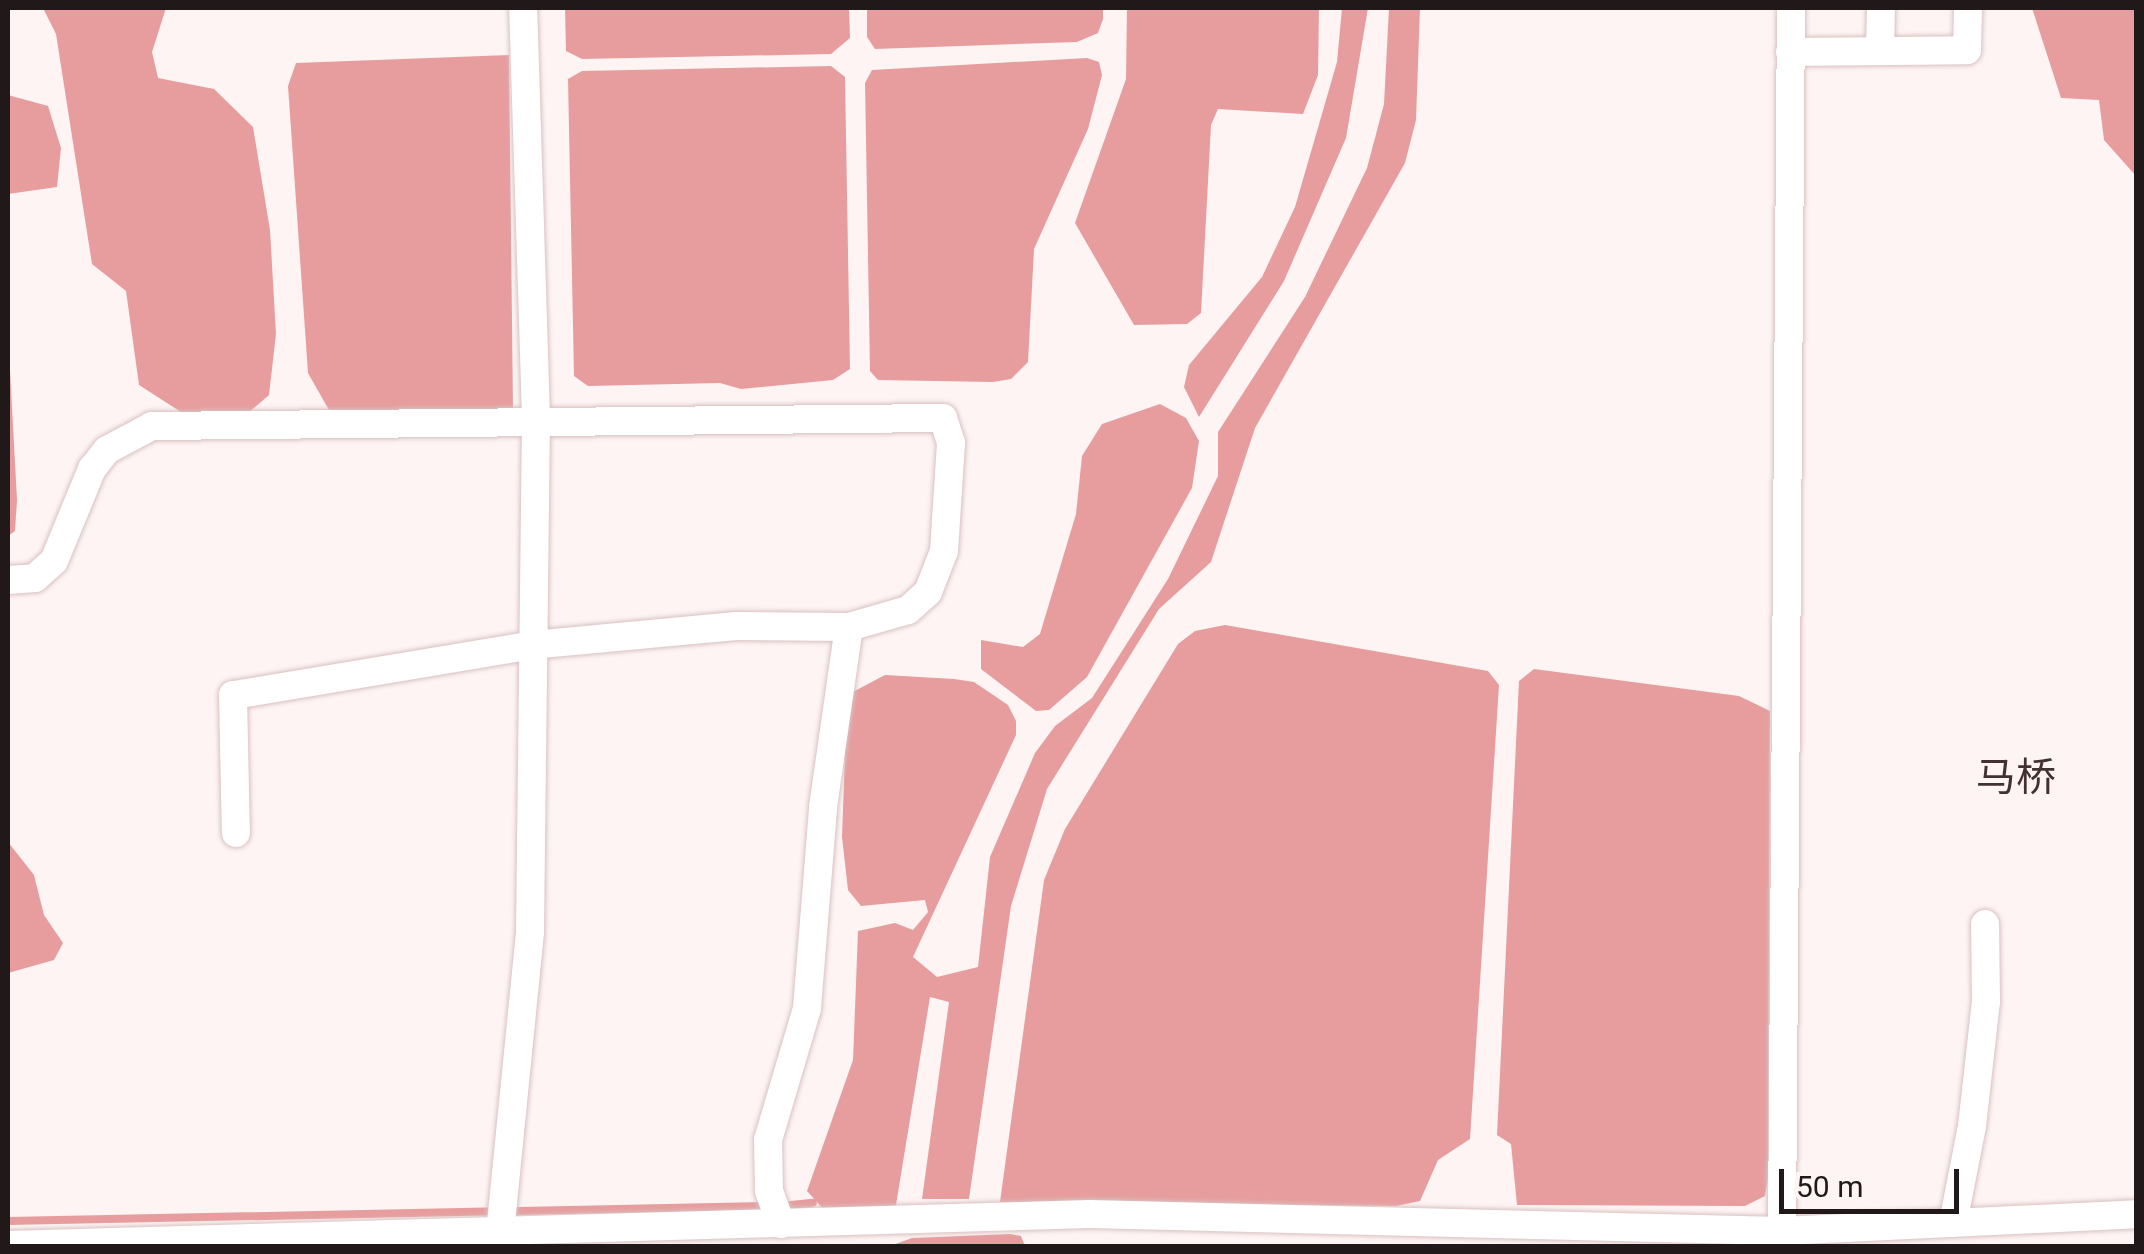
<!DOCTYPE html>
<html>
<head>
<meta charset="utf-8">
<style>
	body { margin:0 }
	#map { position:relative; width:2144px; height:1254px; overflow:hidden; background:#fdf4f3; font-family:Roboto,"Noto Sans SC",sans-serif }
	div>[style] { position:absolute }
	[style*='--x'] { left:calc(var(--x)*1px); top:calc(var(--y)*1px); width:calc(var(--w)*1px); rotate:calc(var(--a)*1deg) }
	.water>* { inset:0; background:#e79d9d }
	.stream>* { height:8px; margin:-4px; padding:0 4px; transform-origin:4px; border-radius:4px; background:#e79d9d }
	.roads { filter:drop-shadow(0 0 2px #d9c1c1) drop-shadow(0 0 2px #d9c1c1) }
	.minor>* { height:28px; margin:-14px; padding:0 14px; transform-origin:14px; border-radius:14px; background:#fff }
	span { translate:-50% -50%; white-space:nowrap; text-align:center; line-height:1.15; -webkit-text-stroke:10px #fdf4f3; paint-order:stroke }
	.quarter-label { font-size:40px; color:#433131 }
	.frame { position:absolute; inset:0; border:10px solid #211919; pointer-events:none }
	.scale { position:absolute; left:1779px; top:1169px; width:180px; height:45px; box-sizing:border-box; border:5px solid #211919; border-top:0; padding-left:12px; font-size:30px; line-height:35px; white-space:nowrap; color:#211919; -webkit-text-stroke:8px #fdf4f3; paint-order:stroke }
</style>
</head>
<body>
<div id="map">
	<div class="water">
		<i style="clip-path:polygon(43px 8px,166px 8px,152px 52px,158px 78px,214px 89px,253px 127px,270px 230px,276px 334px,269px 395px,247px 414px,181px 412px,139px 385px,126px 291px,92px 264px,56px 34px)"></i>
		<i style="clip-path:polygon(565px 8px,849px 8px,850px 38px,831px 54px,582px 59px,566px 51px)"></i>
		<i style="clip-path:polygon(867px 8px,1103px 8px,1103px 19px,1098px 33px,1077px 42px,875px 49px,867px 37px)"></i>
		<i style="clip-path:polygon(1127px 8px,1319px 8px,1318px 75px,1303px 114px,1218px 109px,1211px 125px,1201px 313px,1187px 324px,1134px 325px,1075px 223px,1126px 79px)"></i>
		<i style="clip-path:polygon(1342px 8px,1368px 8px,1346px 138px,1284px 281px,1199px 417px,1184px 387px,1189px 365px,1262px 277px,1295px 207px,1337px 62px)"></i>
		<i style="clip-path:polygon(1389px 8px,1420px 8px,1416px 120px,1405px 163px,1255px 428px,1211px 562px,1159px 609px,1047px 789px,1011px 906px,969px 1199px,922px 1199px,949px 1002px,930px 997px,895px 1211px,825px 1211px,807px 1191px,853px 1060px,858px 931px,895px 923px,913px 930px,928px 912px,925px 900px,861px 906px,848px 890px,842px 837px,847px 695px,885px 675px,954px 679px,974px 682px,1008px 705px,1016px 721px,1016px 735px,913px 957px,937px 977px,978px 967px,990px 857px,1035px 753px,1055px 726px,1092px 698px,1168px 579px,1218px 476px,1218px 432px,1305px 297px,1367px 168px,1384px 104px)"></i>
		<i style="clip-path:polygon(2032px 8px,2136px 8px,2136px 176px,2104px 140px,2099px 100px,2061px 98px)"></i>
		<i style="clip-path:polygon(509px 55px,513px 411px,329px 410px,308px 373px,288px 86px,296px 63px)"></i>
		<i style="clip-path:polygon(1087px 58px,1099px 62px,1102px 75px,1088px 129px,1034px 249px,1028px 362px,1011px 379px,993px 382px,878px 380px,870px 371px,865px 83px,872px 70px)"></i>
		<i style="clip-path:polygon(831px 66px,845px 77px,850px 369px,833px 380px,741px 389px,720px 383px,588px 386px,574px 376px,568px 79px,582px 71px)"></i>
		<i style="clip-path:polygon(8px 95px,48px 106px,61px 148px,57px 187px,8px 194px)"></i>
		<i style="clip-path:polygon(8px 332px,17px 500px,15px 531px,8px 536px)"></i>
		<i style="clip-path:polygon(1160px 404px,1186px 418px,1199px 441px,1192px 488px,1087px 677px,1049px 710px,1036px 711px,981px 669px,981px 640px,1023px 647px,1040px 634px,1076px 514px,1082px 456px,1102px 424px)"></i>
		<i style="clip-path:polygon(1225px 625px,1488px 671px,1499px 685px,1470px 1139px,1438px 1160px,1420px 1201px,1396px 1206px,1000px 1202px,1044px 880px,1065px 829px,1178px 644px,1195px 631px)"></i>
		<i style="clip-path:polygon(1534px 669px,1739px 696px,1770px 711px,1768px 1178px,1765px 1196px,1745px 1206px,1517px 1205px,1511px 1144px,1497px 1135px,1519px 681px)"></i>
		<i style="clip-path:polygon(8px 842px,34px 875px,44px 915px,63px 943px,54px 960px,8px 973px)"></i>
		<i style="clip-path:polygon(1010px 1234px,1021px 1236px,1025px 1246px,890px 1246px,912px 1238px)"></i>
	</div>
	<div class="stream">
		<i style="--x:782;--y:1206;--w:31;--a:-6"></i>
		<i style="--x:8;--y:1221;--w:760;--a:-1.13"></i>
	</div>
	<div class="roads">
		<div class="minor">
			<i style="--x:1880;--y:51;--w:43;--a:-88.7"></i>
			<i style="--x:1790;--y:52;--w:177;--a:-0.6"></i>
			<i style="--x:1967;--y:50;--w:42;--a:-88.6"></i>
			<i style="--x:8;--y:580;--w:27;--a:-4"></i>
			<i style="--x:35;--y:578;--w:25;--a:-42"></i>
			<i style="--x:54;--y:561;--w:100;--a:-67.6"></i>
			<i style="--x:92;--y:469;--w:24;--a:-52"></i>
			<i style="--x:107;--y:450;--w:51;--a:-28.1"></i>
			<i style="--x:152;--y:426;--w:791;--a:-0.58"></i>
			<i style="--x:943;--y:418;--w:26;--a:72"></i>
			<i style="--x:951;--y:443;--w:108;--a:93.7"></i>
			<i style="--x:944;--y:551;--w:44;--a:111.3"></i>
			<i style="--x:928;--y:592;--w:27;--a:138"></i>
			<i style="--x:908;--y:610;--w:61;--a:163.9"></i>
			<i style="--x:849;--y:627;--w:113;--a:-179.5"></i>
			<i style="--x:736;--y:626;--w:204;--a:174.7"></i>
			<i style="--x:533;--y:645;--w:304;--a:170.5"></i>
			<i style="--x:233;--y:695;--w:138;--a:88.8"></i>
			<i style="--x:1953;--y:1223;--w:99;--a:-78.9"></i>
			<i style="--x:1972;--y:1126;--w:125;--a:-83.6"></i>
			<i style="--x:1986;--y:1002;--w:78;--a:-90.7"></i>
			<i style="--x:781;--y:1224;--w:35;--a:-110"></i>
			<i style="--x:769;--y:1191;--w:51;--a:-91.1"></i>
			<i style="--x:768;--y:1140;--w:138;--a:-73.5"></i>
			<i style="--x:807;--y:1008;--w:202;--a:-85.4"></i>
			<i style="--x:823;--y:807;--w:182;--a:-81.8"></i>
			<i style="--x:1782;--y:1231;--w:1223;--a:-89.58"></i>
			<i style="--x:500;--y:1233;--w:302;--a:-84.3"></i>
			<i style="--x:530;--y:932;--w:515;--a:-89.33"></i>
			<i style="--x:536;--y:417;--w:409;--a:-91.8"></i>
			<i style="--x:8;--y:1245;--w:1082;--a:-1.64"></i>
			<i style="--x:1090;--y:1214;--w:692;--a:1.41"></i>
			<i style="--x:1782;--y:1231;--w:354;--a:-2.7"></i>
		</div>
	</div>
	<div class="quarter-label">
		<span style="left:2016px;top:778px">马桥</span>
	</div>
	<div class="frame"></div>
	<div class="scale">50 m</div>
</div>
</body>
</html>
